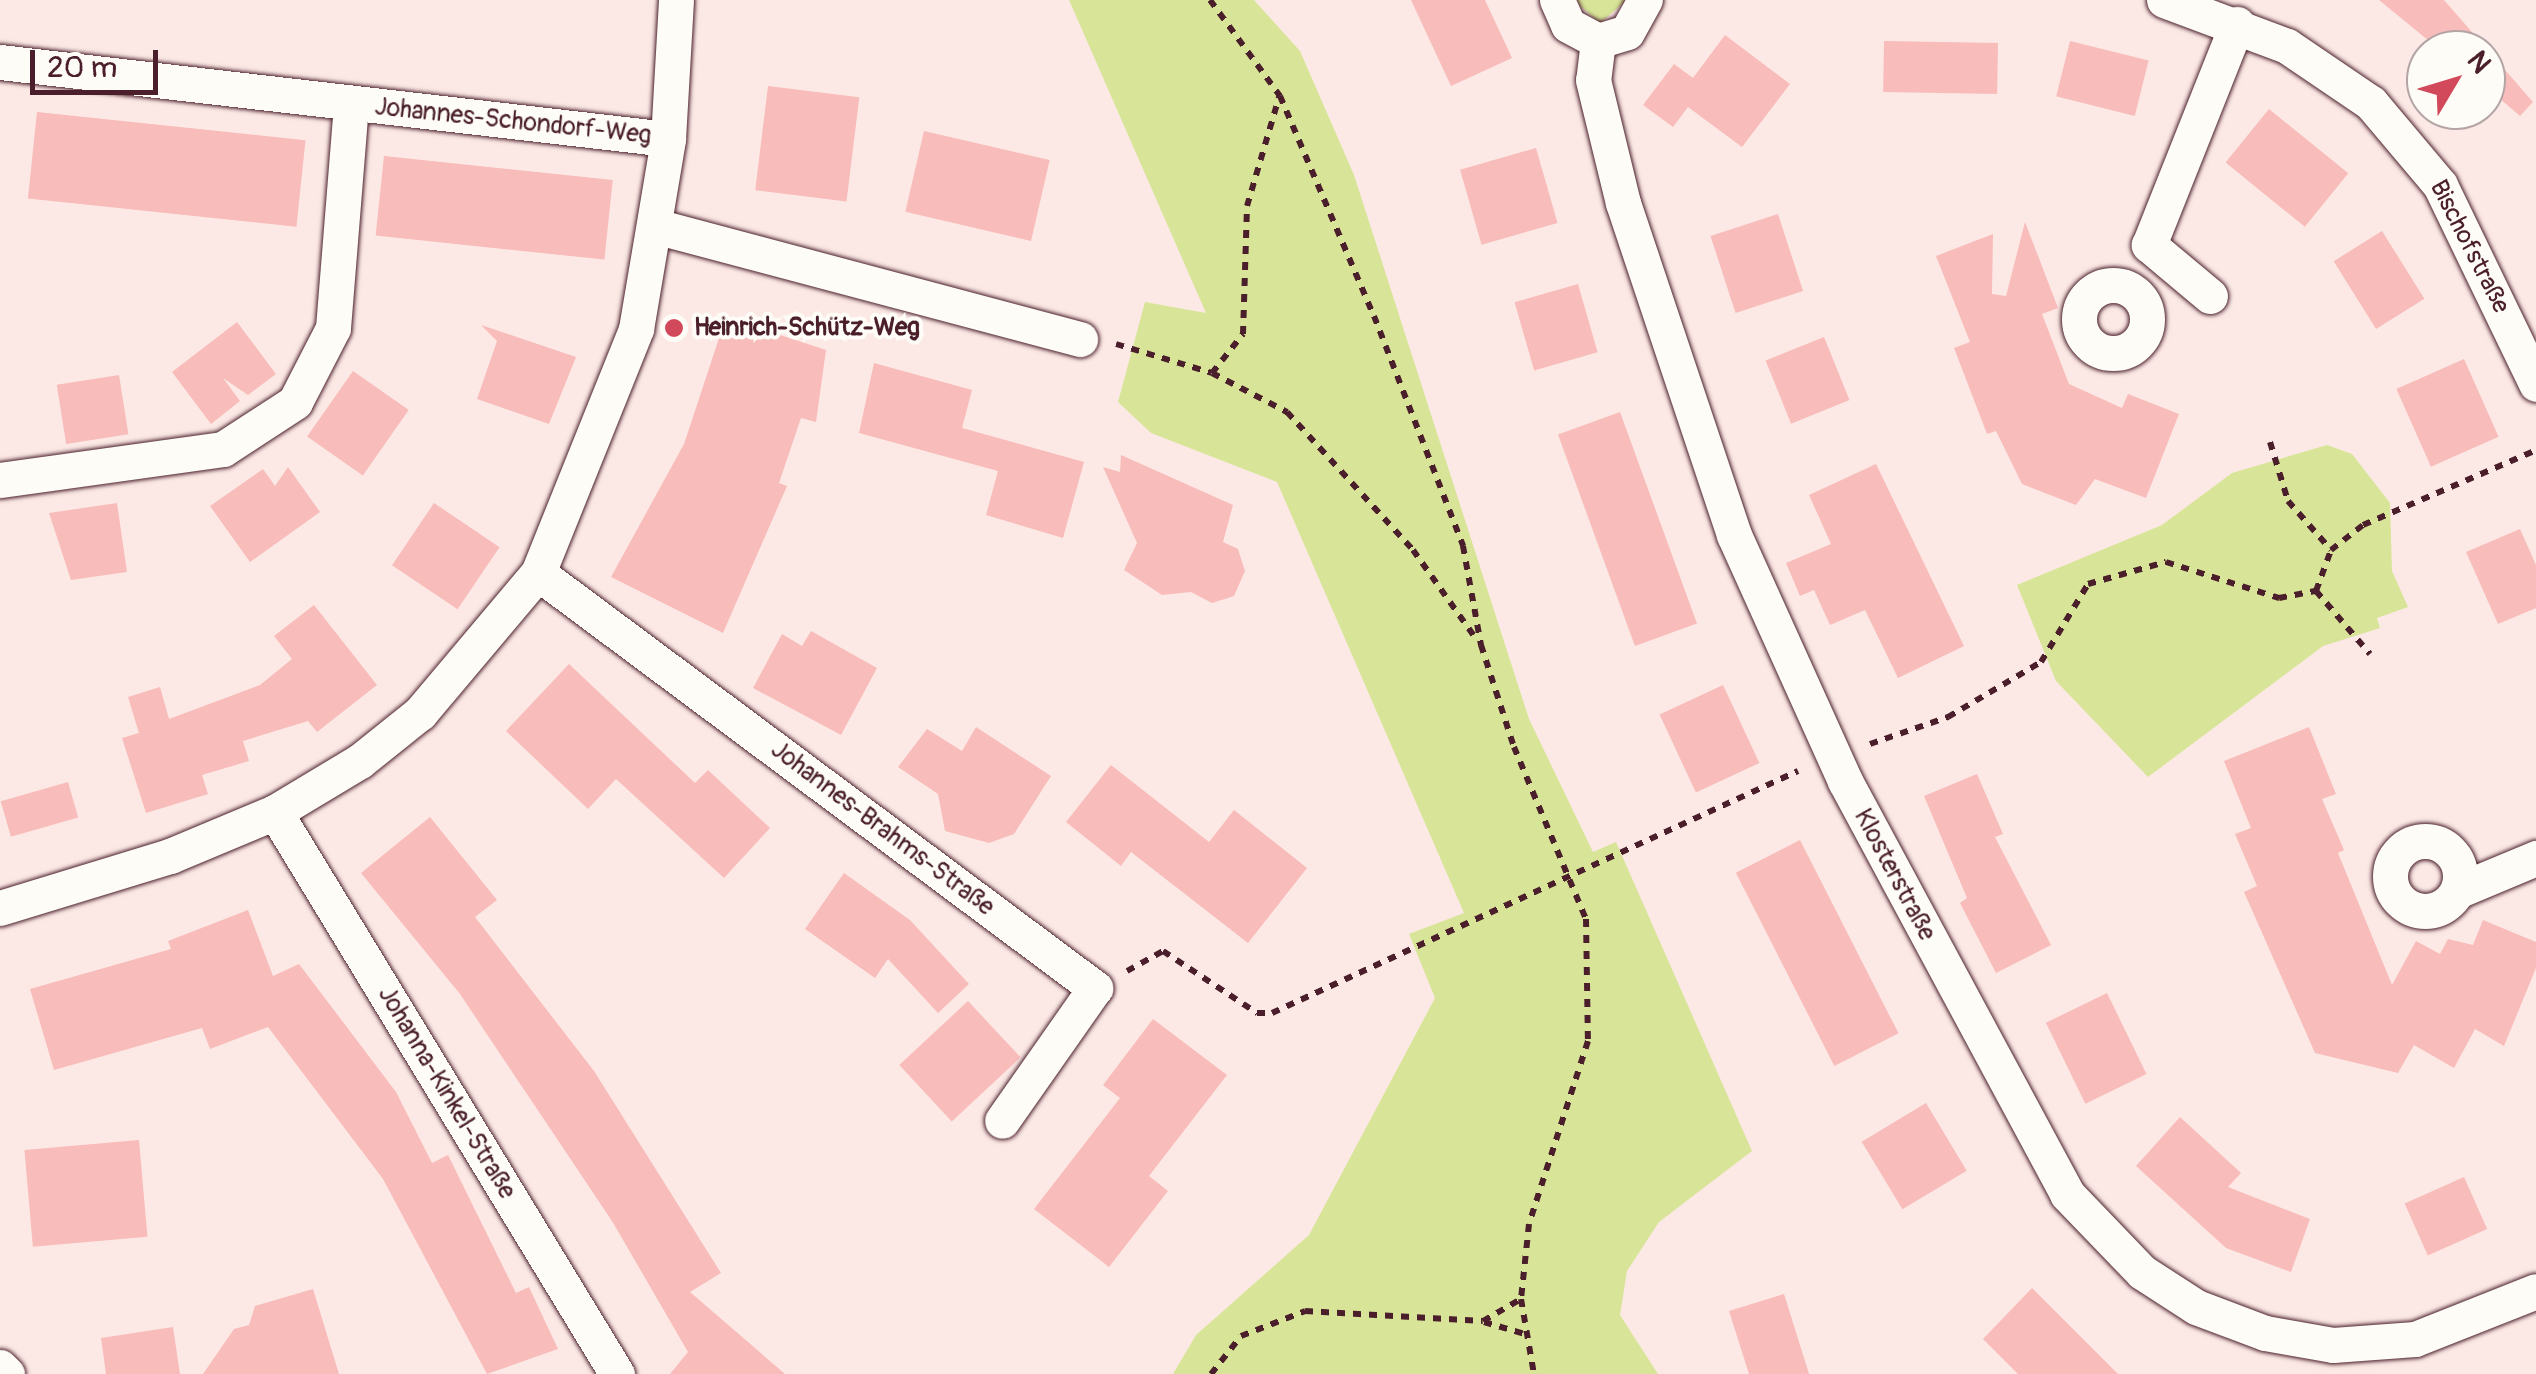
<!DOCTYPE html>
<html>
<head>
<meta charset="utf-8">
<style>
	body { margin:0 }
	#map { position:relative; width:2536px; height:1374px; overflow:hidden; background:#fce9e5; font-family:Pangolin,sans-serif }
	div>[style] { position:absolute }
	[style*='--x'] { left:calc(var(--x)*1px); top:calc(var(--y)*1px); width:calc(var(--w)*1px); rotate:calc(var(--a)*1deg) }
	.green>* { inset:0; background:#d8e598 }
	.building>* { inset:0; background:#f8bcba; transform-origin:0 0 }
	.path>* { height:6px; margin-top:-3px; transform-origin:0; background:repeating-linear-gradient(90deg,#4a1f2b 0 8px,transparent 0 16px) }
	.roads { filter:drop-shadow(0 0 2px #4a1f2b) drop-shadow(0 0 2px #4a1f2b) }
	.street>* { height:35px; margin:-17.5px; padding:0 17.5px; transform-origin:17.5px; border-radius:17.5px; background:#fdfcf7 }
	.street>.ring { margin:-17.5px; padding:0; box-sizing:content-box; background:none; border:35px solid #fdfcf7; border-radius:50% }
	.dots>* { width:28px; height:28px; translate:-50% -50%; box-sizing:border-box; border:5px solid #fdfcf7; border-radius:50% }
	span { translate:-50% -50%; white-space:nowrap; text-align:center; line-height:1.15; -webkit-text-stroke:8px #fdfcf7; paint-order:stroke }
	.street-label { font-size:25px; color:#4a1f2b }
	.poi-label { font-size:25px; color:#4a1f2b; font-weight:700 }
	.left { translate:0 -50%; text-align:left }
	.north { position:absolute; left:2406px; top:30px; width:100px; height:100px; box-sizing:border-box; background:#fdfcf7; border:2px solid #b5a4a5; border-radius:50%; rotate:52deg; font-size:28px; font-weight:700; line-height:40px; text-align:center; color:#4a1f2b }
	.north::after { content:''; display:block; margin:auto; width:35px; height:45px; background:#d1495b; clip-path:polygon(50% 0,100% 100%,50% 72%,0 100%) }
	.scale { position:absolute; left:30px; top:50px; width:128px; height:45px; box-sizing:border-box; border:5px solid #4a1f2b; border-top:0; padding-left:12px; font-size:30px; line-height:35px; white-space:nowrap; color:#4a1f2b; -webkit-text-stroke:8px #fdfcf7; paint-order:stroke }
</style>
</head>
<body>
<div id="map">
	<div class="green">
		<i style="clip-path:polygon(1069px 0,1254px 0,1300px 51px,1354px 175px,1529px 719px,1593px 852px,1616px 842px,1752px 1151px,1659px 1222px,1627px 1271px,1620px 1315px,1658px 1374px,1173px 1374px,1196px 1335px,1309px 1235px,1435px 998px,1409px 934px,1464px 913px,1277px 482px,1151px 433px,1118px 402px,1145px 302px,1206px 313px)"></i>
		<i style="clip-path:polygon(1573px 0,1627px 0,1600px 23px)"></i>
		<i style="clip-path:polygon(2327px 445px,2352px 454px,2390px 503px,2392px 571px,2408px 607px,2377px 618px,2380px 628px,2323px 646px,2148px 777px,2056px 681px,2017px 585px,2162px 525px,2232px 473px)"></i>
	</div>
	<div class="building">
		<i style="clip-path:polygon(1411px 0,1485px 0,1512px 58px,1451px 86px)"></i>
		<i style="clip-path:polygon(2379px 0,2444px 0,2533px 102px,2520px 116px,2499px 98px,2473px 121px,2464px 110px,2486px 110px,2486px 50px,2440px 50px)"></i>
		<i style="clip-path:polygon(1725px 35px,1790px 84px,1742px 147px,1688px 107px,1673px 127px,1643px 105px,1674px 64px,1693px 78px)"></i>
		<i style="left:2070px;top:41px;width:81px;height:57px;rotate:14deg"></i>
		<i style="left:1998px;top:43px;width:51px;height:114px;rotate:91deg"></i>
		<i style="left:768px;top:86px;width:92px;height:105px;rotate:7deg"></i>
		<i style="left:2269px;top:109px;width:102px;height:69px;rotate:39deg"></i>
		<i style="left:37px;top:112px;width:270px;height:87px;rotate:6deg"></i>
		<i style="left:924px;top:131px;width:129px;height:83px;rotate:13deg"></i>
		<i style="left:1536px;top:148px;width:78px;height:79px;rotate:74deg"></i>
		<i style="left:384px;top:156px;width:230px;height:80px;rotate:6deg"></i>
		<i style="left:1778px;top:214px;width:81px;height:71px;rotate:72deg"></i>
		<i style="clip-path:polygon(2025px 222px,2058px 308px,2042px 314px,2069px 384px,2122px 408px,2128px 394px,2179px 414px,2146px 498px,2095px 479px,2076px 505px,2022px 484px,1996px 431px,1987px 434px,1954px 348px,1970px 342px,1936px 256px,1993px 234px,1992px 294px,2006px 296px)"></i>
		<i style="left:2382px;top:231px;width:80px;height:57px;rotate:58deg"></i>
		<i style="left:1578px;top:284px;width:71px;height:66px;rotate:74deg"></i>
		<i style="clip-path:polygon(726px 317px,826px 350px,816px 422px,801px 418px,779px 483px,787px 486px,723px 633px,611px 577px,684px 444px)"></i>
		<i style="clip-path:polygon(237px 322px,276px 374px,248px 395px,223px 378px,240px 401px,211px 424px,172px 372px)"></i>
		<i style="clip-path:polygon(481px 325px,576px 357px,549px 424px,477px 399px,497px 341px)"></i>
		<i style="left:1824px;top:337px;width:68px;height:63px;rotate:68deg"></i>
		<i style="left:2464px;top:359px;width:85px;height:74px;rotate:66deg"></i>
		<i style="clip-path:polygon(874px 363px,972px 390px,962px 428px,1084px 462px,1063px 538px,986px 515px,998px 471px,859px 433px)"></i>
		<i style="left:353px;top:371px;width:68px;height:80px;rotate:35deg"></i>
		<i style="left:119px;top:375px;width:60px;height:63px;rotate:81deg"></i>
		<i style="left:1620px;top:412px;width:225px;height:66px;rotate:70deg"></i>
		<i style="clip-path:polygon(1121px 455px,1233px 505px,1223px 542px,1238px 549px,1245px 571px,1234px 596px,1212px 603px,1191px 592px,1162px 595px,1124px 570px,1137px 543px,1103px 467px,1120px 472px)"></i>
		<i style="clip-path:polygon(1876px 464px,1964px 646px,1898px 678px,1865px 610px,1830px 625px,1814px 590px,1800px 596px,1786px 563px,1831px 544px,1809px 495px)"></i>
		<i style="clip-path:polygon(288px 467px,320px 512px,250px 562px,210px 506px,263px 469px,275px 486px)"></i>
		<i style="clip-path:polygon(117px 503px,127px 572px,71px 580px,49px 513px)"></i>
		<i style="left:434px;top:503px;width:79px;height:75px;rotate:34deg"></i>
		<i style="clip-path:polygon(2520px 529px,2536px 565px,2536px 608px,2498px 624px,2466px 552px)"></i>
		<i style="clip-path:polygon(314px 605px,377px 685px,317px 732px,308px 721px,243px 741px,249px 761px,202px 775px,208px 794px,146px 813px,122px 738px,139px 733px,128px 697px,160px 687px,169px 719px,260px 685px,292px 659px,274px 636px)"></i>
		<i style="clip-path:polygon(811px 631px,877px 668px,841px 735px,753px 688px,782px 634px,802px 646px)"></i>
		<i style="clip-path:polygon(569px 664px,695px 783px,708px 770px,770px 828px,724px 878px,616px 779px,588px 809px,506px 731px)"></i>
		<i style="left:1723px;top:685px;width:86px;height:70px;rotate:65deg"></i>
		<i style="clip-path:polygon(976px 727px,1051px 776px,1014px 834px,989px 843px,945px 831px,938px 794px,898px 767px,927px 729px,962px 751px)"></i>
		<i style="clip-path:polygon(2309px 727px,2336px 794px,2322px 799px,2344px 850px,2338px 853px,2392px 985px,2416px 941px,2440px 954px,2448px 939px,2473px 945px,2483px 920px,2536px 942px,2536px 968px,2504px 1046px,2475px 1029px,2454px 1068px,2414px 1045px,2398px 1073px,2315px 1053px,2244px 892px,2257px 886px,2235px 834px,2251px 828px,2224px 761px)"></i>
		<i style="clip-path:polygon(1111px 765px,1209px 842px,1234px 810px,1307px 868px,1248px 943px,1131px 852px,1121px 866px,1066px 822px)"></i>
		<i style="clip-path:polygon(1977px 774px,2003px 834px,1995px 837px,2051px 945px,1996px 973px,1960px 903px,1967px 898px,1924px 796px)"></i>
		<i style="left:68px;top:782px;width:37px;height:70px;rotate:74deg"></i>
		<i style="clip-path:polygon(430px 817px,497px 900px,475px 917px,594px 1071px,721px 1273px,690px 1292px,785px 1374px,670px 1374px,688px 1352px,612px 1221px,460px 994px,361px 873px)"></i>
		<i style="left:1800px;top:840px;width:217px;height:72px;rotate:63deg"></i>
		<i style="clip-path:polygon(844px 873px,910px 920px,969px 984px,938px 1013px,888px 959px,875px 978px,805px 929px)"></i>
		<i style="clip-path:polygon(248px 910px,273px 976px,299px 964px,396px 1092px,432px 1163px,448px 1155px,516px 1293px,529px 1287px,558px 1349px,487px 1374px,383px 1179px,268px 1027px,210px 1049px,202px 1028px,54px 1070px,30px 989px,171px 949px,168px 941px)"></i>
		<i style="left:2107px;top:993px;width:90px;height:68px;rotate:64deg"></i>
		<i style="left:968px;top:1001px;width:77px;height:94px;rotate:47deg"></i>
		<i style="clip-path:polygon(1153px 1019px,1227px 1075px,1149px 1176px,1168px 1191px,1109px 1267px,1034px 1209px,1120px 1098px,1103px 1085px)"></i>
		<i style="left:1926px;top:1103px;width:79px;height:75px;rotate:59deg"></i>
		<i style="clip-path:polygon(2180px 1117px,2241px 1173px,2228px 1187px,2310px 1219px,2291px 1272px,2226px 1248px,2136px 1166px)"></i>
		<i style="left:139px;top:1140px;width:97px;height:115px;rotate:85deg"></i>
		<i style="left:2464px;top:1177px;width:57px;height:65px;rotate:66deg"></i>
		<i style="clip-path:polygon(2032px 1288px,2118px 1374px,2018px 1374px,1983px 1339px)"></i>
		<i style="clip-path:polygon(313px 1289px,339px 1374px,203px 1374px,234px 1329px,249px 1325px,255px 1306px)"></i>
		<i style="clip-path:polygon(1784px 1294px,1809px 1374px,1749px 1374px,1729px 1311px)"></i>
		<i style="clip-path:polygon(173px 1327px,180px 1374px,106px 1374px,101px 1338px)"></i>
	</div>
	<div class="path">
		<i style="--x:1210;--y:0;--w:119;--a:53.9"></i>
		<i style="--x:1280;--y:96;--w:239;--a:66.9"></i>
		<i style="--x:1374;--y:316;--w:247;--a:68.8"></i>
		<i style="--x:1463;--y:546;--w:101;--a:79.7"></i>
		<i style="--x:1481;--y:645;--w:107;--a:72.1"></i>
		<i style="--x:1514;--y:747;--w:186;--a:67.3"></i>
		<i style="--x:1586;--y:919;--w:122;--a:89.1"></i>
		<i style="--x:1588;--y:1041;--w:192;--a:107.9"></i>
		<i style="--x:1529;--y:1224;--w:75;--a:96.1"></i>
		<i style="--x:1521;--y:1299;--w:76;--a:80.2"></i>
		<i style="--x:1116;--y:344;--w:100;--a:16.8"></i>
		<i style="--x:1212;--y:373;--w:85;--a:27.5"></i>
		<i style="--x:1287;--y:412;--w:187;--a:47.6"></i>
		<i style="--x:1413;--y:550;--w:110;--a:54.6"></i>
		<i style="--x:1212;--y:373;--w:50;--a:-51.5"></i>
		<i style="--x:1243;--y:334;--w:128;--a:-88.2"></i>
		<i style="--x:1247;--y:206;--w:114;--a:-73.6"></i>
		<i style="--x:2270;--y:442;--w:62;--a:73"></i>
		<i style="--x:2288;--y:501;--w:65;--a:48.7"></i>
		<i style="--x:2316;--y:591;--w:83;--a:49.4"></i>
		<i style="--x:1870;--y:744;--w:83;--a:-19.1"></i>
		<i style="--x:1948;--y:717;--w:108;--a:-30.6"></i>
		<i style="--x:2041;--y:662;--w:91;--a:-58.9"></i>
		<i style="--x:2088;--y:584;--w:81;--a:-15.8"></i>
		<i style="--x:2166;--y:562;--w:119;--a:17.7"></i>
		<i style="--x:2279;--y:598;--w:38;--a:-11"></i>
		<i style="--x:2316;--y:591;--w:44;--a:-69.9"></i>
		<i style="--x:2331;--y:550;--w:41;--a:-38"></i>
		<i style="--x:2363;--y:525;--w:189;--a:-23.4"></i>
		<i style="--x:1127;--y:971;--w:41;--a:-29.1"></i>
		<i style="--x:1163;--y:951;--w:113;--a:33.4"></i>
		<i style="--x:1257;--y:1013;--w:15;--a:0"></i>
		<i style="--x:1272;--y:1013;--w:579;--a:-24.71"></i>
		<i style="--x:1484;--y:1322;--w:43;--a:16.3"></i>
		<i style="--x:1211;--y:1374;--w:48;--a:-51.7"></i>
		<i style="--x:1241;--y:1336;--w:69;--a:-21.3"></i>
		<i style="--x:1305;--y:1311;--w:178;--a:3.2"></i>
		<i style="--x:1483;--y:1321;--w:44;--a:-30.1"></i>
	</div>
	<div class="roads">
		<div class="street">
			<i style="--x:1557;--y:0;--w:27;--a:66"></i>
			<i style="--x:1568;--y:25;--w:34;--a:28"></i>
			<i style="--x:1598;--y:41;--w:30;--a:-17"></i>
			<i style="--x:1627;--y:32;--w:37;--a:-61"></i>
			<i style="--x:2164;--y:0;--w:131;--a:20.5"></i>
			<i style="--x:2287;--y:46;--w:102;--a:34.2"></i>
			<i style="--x:2371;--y:103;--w:107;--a:49.9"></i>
			<i style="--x:2440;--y:185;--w:221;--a:64.2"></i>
			<i style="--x:1598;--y:41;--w:39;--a:97"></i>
			<i style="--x:1593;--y:80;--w:127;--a:76.3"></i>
			<i style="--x:1623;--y:203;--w:350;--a:71.5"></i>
			<i style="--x:1734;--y:535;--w:270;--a:65.7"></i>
			<i style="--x:1845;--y:781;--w:469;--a:61.7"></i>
			<i style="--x:2067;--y:1194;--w:108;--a:46.1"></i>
			<i style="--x:2142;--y:1272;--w:64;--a:32.9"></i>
			<i style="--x:2196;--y:1307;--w:74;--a:20.6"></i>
			<i style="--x:2265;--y:1333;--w:69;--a:10"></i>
			<i style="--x:2333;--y:1345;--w:82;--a:-4.2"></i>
			<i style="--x:2415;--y:1339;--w:130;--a:-21.6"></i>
			<i style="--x:0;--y:62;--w:672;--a:6.58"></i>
			<i style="--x:655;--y:226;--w:440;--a:14.9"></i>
			<i class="ring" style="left:2079px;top:285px;width:33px;height:33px"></i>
			<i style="--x:2210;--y:296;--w:80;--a:-140.1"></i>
			<i style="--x:2149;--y:245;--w:238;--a:-68.3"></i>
			<i style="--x:0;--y:480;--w:225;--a:-7.9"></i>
			<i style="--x:223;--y:449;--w:86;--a:-33.1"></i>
			<i style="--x:295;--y:402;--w:83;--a:-62.8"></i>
			<i style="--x:333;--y:328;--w:226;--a:-85.4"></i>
			<i style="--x:538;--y:573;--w:695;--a:36.69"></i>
			<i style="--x:1095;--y:988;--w:162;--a:125"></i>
			<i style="--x:275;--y:812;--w:658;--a:58.68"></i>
			<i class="ring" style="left:2390px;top:841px;width:35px;height:35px"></i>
			<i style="--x:2457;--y:891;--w:86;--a:-22.7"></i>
			<i style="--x:0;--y:908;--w:178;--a:-17"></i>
			<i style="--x:170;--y:856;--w:114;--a:-22.7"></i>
			<i style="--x:275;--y:812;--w:99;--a:-31"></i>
			<i style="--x:360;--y:761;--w:77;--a:-38.7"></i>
			<i style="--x:420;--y:713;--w:183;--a:-49.9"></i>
			<i style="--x:538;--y:573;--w:263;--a:-68.1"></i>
			<i style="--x:636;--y:329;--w:193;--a:-80.4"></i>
			<i style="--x:668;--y:139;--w:139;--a:-86.7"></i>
			<i style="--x:0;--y:1367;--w:10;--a:45"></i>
		</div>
	</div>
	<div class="dots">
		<i style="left:674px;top:328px;background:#d1495b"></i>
	</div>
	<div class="street-label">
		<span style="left:513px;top:122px;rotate:6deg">Johannes-Schondorf-Weg</span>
		<span style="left:2469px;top:247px;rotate:63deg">Bischofstraße</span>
		<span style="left:882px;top:829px;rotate:37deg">Johannes-Brahms-Straße</span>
		<span style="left:1894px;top:875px;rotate:62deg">Klosterstraße</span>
		<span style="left:446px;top:1093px;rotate:59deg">Johanna-Kinkel-Straße</span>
	</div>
	<div class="poi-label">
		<span class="left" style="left:694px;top:328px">Heinrich-Schütz-Weg</span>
	</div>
	<div class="north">N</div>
	<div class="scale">20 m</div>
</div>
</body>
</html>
